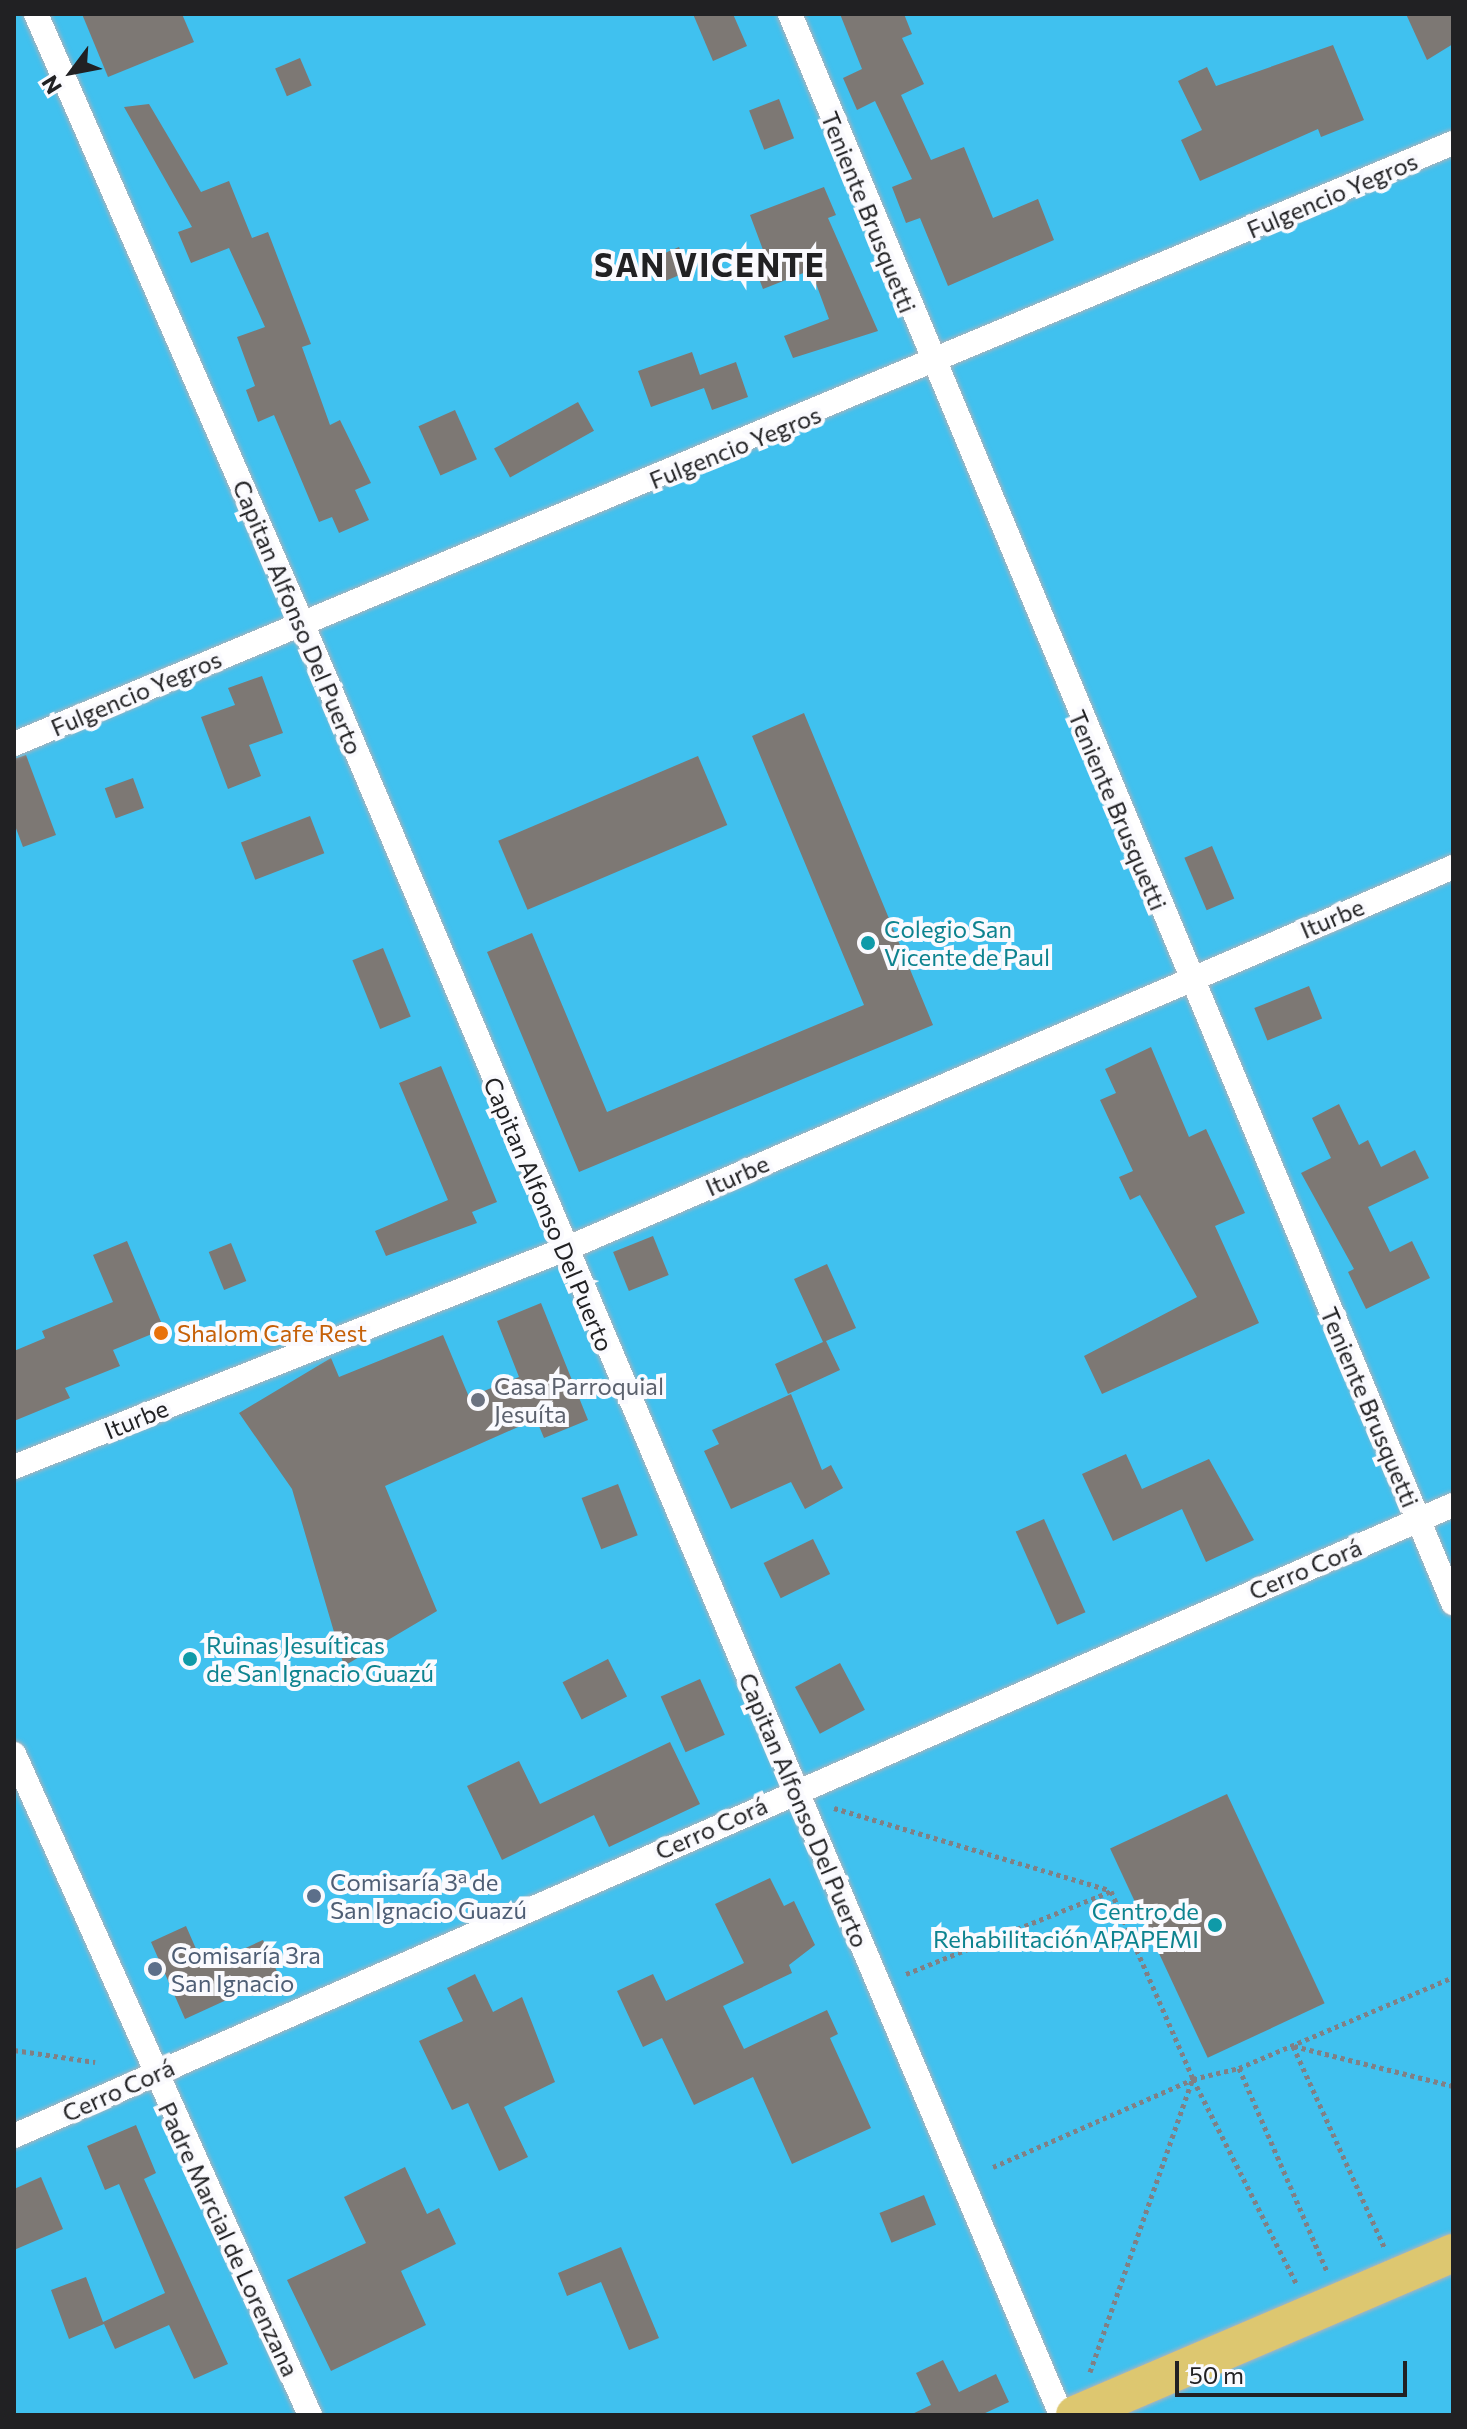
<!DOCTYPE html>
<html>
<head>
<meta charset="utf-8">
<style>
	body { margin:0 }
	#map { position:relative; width:1467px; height:2429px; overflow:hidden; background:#ececf3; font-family:Commissioner,sans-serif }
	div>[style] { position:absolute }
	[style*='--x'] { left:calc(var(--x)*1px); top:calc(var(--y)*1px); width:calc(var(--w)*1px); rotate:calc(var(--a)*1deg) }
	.water>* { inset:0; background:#40c1ef; transform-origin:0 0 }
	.building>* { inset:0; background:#7d7874; transform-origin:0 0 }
	.path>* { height:5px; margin-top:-2.5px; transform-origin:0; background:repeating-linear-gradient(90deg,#808085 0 4px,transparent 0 8px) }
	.roads { filter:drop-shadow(0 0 2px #b2b2b8) drop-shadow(0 0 2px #b2b2b8) }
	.minor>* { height:24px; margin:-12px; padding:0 12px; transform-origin:12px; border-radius:12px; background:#fff }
	.primary>* { height:38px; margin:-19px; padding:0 19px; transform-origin:19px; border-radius:19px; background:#ddc770 }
	.dots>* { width:22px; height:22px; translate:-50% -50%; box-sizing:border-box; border:4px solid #fafafe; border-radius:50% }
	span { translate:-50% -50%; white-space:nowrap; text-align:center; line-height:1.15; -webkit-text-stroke:8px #fafafe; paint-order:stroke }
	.street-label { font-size:24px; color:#212123 }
	.culture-label { font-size:24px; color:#0d838f }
	.left { translate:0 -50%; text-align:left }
	.right { translate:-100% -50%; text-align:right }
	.food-label { font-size:24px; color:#c56008 }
	.worship-label { font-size:24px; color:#5b616d }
	.service-label { font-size:24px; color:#4e5e75 }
	.district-label { font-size:32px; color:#212123; font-weight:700; letter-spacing:2px }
	.frame { position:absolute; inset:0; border:16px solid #212123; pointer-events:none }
	.north { position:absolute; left:32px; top:32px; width:80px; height:80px; -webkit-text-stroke:6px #fafafe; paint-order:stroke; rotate:238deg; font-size:22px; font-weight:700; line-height:32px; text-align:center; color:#212123 }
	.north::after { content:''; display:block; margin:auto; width:28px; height:36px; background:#212123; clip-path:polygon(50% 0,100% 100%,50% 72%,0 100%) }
	.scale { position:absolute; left:1175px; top:2361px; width:232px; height:36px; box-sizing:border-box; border:4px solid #212123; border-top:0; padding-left:10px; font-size:24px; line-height:28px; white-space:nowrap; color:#212123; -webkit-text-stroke:6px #fafafe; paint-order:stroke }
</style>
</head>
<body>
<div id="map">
	<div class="water">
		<i style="left:14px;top:14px;width:1439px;height:2401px"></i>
	</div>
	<div class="building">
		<i style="clip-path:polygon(82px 14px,182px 14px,194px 42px,108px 77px)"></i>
		<i style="clip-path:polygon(693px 14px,733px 14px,747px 46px,713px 61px)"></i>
		<i style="clip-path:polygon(840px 14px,904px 14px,912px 34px,902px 38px,924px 84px,901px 95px,931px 160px,964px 147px,993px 218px,1038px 199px,1054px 240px,948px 286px,920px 218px,906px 223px,892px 187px,912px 179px,875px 101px,857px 110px,843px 78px,862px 69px)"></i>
		<i style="clip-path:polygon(1406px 14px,1453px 14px,1453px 44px,1427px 60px)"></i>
		<i style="clip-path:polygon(1333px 45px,1364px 120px,1321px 137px,1318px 129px,1200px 181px,1181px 140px,1202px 130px,1178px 81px,1207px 67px,1216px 86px)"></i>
		<i style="left:300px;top:58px;width:30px;height:27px;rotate:67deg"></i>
		<i style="left:779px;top:99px;width:42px;height:32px;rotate:69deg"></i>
		<i style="clip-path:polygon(149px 104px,201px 192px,229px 181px,252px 238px,268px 232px,311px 344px,302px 347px,330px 425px,340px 420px,371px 483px,355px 490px,369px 520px,339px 533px,332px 517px,319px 522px,274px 415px,258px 422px,246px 390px,255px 386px,237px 337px,265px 327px,229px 248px,191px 263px,178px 232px,192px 227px,124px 107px)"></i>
		<i style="clip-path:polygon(824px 187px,836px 215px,828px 218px,878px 331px,793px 358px,784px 336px,829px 319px,811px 270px,763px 289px,753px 263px,766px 258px,750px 215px)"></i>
		<i style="left:679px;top:247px;width:26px;height:26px;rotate:67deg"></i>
		<i style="clip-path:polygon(692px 352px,702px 381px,700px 375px,736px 362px,748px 397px,712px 410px,704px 388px,651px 407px,638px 371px)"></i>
		<i style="left:578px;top:402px;width:33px;height:96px;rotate:61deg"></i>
		<i style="left:455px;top:410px;width:54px;height:40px;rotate:66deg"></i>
		<i style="clip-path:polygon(262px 676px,283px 733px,249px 745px,261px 776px,228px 789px,201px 717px,235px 705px,228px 688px)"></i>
		<i style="clip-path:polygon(804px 713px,933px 1025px,579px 1172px,487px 952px,532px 933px,607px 1112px,864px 1005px,752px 736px)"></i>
		<i style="clip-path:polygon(26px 755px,56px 835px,23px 847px,14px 823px,14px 759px)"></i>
		<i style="left:698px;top:756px;width:75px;height:217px;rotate:67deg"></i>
		<i style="left:133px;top:778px;width:32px;height:30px;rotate:70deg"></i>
		<i style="left:310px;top:816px;width:40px;height:74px;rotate:69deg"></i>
		<i style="left:1212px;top:846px;width:57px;height:30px;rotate:67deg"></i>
		<i style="left:383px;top:948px;width:74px;height:33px;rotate:68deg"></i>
		<i style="left:1309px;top:986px;width:35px;height:59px;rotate:68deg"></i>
		<i style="clip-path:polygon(1151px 1047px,1189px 1137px,1206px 1129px,1245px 1213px,1215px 1226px,1259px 1323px,1102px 1394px,1084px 1356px,1197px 1297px,1140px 1195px,1130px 1200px,1119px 1177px,1133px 1171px,1100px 1100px,1116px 1093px,1105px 1069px)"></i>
		<i style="clip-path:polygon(441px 1066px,497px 1202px,472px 1212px,477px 1223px,386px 1256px,375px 1231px,448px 1200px,399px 1083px)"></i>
		<i style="clip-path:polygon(1339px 1104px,1359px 1145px,1368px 1140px,1381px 1167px,1415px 1150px,1429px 1178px,1368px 1207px,1390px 1252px,1412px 1241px,1430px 1278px,1366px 1309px,1348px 1272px,1354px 1269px,1301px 1173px,1331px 1158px,1312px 1118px)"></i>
		<i style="left:653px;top:1236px;width:42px;height:43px;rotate:68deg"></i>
		<i style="clip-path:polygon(127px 1241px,164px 1329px,113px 1350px,120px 1366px,65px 1388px,70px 1398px,14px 1421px,14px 1351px,45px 1338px,42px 1331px,113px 1302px,93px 1255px)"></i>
		<i style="left:231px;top:1243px;width:41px;height:24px;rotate:68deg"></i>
		<i style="clip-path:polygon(827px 1264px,856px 1328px,826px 1341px,840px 1370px,788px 1394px,775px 1364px,823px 1342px,794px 1279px)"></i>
		<i style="clip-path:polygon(541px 1303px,588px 1420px,544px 1438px,536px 1419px,385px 1486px,437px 1611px,344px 1666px,292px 1489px,239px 1413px,331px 1358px,339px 1377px,443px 1335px,469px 1397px,519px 1377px,497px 1321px)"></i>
		<i style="clip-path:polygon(791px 1394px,822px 1470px,831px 1465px,843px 1488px,805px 1509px,791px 1482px,731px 1509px,704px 1451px,719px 1444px,712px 1430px)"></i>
		<i style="clip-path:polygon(1126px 1454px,1142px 1489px,1209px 1459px,1254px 1540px,1206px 1562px,1182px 1509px,1113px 1541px,1082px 1474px)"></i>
		<i style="left:618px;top:1484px;width:55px;height:39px;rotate:69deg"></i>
		<i style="left:1044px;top:1519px;width:102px;height:31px;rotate:66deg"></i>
		<i style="left:813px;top:1539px;width:39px;height:55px;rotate:64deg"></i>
		<i style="left:608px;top:1659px;width:42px;height:51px;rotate:63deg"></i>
		<i style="left:840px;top:1663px;width:53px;height:51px;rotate:62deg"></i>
		<i style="left:700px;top:1679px;width:61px;height:43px;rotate:66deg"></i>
		<i style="clip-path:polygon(670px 1742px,700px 1804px,609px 1847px,594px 1815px,502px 1860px,467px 1786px,519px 1761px,540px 1804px)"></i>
		<i style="left:1227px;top:1794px;width:231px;height:129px;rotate:65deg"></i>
		<i style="clip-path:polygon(770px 1878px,784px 1906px,794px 1901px,815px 1945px,789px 1965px,792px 1973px,723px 2006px,744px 2049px,827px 2010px,838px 2034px,830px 2038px,871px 2128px,792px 2164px,753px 2077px,694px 2105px,662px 2038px,643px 2047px,617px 1991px,653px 1974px,666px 2001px,744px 1963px,715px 1904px)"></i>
		<i style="clip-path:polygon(186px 1926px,204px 1967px,263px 1940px,279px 1976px,185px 2019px,151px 1942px)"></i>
		<i style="clip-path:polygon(475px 1974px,493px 2012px,522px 1997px,555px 2082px,504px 2107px,528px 2157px,499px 2171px,468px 2103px,452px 2110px,419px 2041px,463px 2021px,447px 1988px)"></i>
		<i style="clip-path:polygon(136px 2125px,156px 2173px,144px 2179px,228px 2364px,194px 2379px,169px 2325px,115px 2349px,104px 2324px,69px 2339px,51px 2290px,86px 2277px,103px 2322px,165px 2293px,119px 2184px,105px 2190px,87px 2146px)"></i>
		<i style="clip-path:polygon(405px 2167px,427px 2214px,439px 2208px,456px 2244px,401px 2271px,426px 2325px,331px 2371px,287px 2280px,366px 2243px,344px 2197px)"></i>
		<i style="clip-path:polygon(41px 2177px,63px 2229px,14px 2250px,14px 2189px)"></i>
		<i style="left:924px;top:2195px;width:32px;height:48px;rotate:68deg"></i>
		<i style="clip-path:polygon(621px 2247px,659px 2338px,629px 2350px,601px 2282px,567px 2296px,558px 2273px)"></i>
		<i style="clip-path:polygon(943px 2360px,959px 2392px,996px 2374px,1009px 2402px,981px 2415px,910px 2415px,931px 2405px,916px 2373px)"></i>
	</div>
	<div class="path">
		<i style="--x:834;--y:1808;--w:287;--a:16.6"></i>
		<i style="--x:906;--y:1974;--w:221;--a:-22"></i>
		<i style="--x:1111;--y:1891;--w:205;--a:66.4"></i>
		<i style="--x:1193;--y:2079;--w:229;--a:63.2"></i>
		<i style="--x:1293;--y:2046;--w:223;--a:65.6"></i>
		<i style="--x:1294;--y:2046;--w:164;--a:14.1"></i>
		<i style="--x:14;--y:2050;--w:82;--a:8.4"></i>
		<i style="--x:1239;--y:2068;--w:221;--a:66.6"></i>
		<i style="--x:993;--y:2167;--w:219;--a:-23.7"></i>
		<i style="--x:1193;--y:2079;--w:47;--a:-13.4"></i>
		<i style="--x:1239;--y:2068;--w:233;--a:-23"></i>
		<i style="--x:1090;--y:2372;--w:309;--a:-70.7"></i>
	</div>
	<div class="roads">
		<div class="minor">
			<i style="--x:36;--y:14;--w:665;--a:66.41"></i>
			<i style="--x:302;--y:623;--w:1946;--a:67.04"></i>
			<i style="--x:790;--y:14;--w:1722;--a:67.35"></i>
			<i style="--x:14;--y:744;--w:1559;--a:-22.67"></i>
			<i style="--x:14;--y:1467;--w:590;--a:-21.57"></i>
			<i style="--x:563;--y:1250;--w:969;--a:-23.28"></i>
			<i style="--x:14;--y:1754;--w:724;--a:65.88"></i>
			<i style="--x:14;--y:2136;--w:1571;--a:-23.68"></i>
		</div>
		<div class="primary">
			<i style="--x:1075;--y:2415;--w:411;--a:-23.2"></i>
		</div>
	</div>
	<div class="dots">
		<i style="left:868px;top:943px;background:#0f9aa8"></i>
		<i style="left:161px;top:1333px;background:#e8710a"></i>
		<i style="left:478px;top:1400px;background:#6b7280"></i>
		<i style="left:190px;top:1659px;background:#0f9aa8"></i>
		<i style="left:314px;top:1896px;background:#5c6f8a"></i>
		<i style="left:1215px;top:1925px;background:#0f9aa8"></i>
		<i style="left:155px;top:1969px;background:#5c6f8a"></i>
	</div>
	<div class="street-label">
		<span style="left:1332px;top:195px;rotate:-23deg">Fulgencio Yegros</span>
		<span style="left:869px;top:212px;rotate:68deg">Teniente Brusquetti</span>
		<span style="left:735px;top:447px;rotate:-22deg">Fulgencio Yegros</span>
		<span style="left:298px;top:617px;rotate:67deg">Capitan Alfonso Del Puerto</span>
		<span style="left:136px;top:693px;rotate:-23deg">Fulgencio Yegros</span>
		<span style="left:1118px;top:810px;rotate:67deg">Teniente Brusquetti</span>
		<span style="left:1332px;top:918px;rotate:-23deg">Iturbe</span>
		<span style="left:737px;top:1175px;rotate:-24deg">Iturbe</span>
		<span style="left:549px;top:1214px;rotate:67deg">Capitan Alfonso Del Puerto</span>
		<span style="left:1370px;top:1407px;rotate:67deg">Teniente Brusquetti</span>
		<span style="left:136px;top:1419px;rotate:-22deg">Iturbe</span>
		<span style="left:1305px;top:1569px;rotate:-23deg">Cerro Corá</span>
		<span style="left:804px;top:1810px;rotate:67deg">Capitan Alfonso Del Puerto</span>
		<span style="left:711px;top:1828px;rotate:-24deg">Cerro Corá</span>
		<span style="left:118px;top:2090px;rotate:-24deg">Cerro Corá</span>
		<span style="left:229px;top:2239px;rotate:65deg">Padre Marcial de Lorenzana</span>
	</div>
	<div class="culture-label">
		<span class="left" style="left:884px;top:943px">Colegio San<br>Vicente de Paul</span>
		<span class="left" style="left:206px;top:1659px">Ruinas Jesuíticas<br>de San Ignacio Guazú</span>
		<span class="right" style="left:1199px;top:1925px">Centro de<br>Rehabilitación APAPEMI</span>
	</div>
	<div class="food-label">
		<span class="left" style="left:177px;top:1333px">Shalom Cafe Rest</span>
	</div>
	<div class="worship-label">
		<span class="left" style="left:494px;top:1400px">Casa Parroquial<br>Jesuíta</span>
	</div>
	<div class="service-label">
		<span class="left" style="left:330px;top:1896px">Comisaría 3ª de<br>San Ignacio Guazú</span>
		<span class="left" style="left:171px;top:1969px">Comisaría 3ra<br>San Ignacio</span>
	</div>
	<div class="district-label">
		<span style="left:710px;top:264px">SAN VICENTE</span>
	</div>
	<div class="frame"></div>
	<div class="north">N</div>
	<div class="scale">50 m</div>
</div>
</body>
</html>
